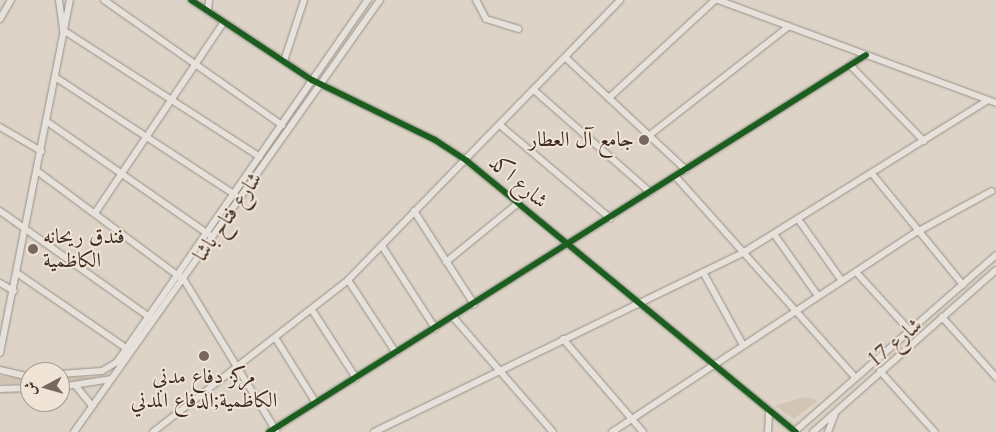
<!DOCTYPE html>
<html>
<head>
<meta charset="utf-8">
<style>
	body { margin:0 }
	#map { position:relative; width:996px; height:432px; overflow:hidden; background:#ddd4c7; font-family:Cardo,Amiri,serif }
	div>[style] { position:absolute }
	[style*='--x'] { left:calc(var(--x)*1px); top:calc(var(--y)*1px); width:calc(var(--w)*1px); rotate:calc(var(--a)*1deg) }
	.green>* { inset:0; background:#d3c5b4; transform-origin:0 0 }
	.roads { filter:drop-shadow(0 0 1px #989088) drop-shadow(0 0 1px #989088) }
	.minor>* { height:6px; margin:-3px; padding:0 3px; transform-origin:3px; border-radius:3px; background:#e6e1da }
	.cycleway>* { height:6px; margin:-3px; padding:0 3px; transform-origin:3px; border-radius:3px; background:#1b5e20 }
	.dots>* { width:14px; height:14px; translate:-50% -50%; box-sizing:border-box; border:2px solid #efe4d5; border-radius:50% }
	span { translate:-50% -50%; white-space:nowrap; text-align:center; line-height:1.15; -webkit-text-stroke:4px #efe4d5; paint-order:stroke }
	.poi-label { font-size:21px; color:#402c25 }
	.right { translate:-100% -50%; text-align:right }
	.left { translate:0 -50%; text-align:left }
	.street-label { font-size:21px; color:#402c25 }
	.north { position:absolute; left:20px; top:362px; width:50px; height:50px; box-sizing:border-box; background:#efe4d5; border:1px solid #a99a8f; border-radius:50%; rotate:264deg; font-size:14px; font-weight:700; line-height:20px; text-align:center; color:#402c25 }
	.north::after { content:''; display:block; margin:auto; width:18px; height:22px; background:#77675e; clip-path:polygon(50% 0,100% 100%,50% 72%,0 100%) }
</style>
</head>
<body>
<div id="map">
	<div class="green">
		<i style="clip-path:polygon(0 376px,30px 380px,30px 383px,0 384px)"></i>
		<i style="left:91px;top:377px;width:4px;height:31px;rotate:90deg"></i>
		<i style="clip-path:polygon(803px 397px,818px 400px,794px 419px,775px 406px)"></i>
	</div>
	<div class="roads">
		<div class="minor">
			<i style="--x:59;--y:0;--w:30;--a:82"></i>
			<i style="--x:63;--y:30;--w:234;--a:32.8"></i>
			<i style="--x:104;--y:0;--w:218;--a:35.1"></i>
			<i style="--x:191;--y:0;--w:145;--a:33.5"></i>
			<i style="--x:312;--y:80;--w:137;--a:26"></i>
			<i style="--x:435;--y:140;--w:38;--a:33"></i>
			<i style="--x:467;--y:161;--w:426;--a:39.5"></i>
			<i style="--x:476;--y:0;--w:21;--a:62"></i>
			<i style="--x:486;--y:19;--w:34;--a:17"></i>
			<i style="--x:718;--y:0;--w:296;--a:20.3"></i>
			<i style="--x:208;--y:11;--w:11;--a:-85"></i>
			<i style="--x:0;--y:19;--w:22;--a:-60"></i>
			<i style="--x:566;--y:58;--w:164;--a:43"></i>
			<i style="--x:284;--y:61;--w:64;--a:-71.8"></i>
			<i style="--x:850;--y:65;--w:106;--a:45.8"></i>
			<i style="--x:55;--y:77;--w:215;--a:33.2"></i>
			<i style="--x:535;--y:91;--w:153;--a:41.3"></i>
			<i style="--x:610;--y:97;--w:143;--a:-42.7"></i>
			<i style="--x:46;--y:121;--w:198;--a:34.9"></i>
			<i style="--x:501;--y:126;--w:143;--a:40.2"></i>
			<i style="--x:0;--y:127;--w:48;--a:30.3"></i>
			<i style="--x:651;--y:134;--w:175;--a:-38"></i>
			<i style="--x:37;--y:171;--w:183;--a:36.6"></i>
			<i style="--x:184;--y:280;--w:177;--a:58.6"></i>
			<i style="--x:873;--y:175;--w:142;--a:50.7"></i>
			<i style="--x:676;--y:177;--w:268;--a:48.2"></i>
			<i style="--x:0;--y:211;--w:183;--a:35.4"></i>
			<i style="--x:414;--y:211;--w:111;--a:57.2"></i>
			<i style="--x:95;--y:213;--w:230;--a:-56"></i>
			<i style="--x:798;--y:219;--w:76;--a:54.6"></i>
			<i style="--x:774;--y:234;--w:76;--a:54.6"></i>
			<i style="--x:382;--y:246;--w:98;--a:57.1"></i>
			<i style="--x:446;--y:262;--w:93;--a:-39.3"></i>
			<i style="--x:703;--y:272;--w:83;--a:61.3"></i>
			<i style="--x:856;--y:272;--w:80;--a:47.5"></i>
			<i style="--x:17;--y:273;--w:134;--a:34.6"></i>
			<i style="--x:348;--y:280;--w:87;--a:56.7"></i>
			<i style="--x:0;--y:283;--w:16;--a:30"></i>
			<i style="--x:312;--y:310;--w:81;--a:57.1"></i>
			<i style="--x:453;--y:317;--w:152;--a:49"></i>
			<i style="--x:942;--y:317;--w:81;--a:48"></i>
			<i style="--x:276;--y:339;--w:75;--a:58"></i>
			<i style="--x:563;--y:339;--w:123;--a:49.3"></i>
			<i style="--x:0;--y:353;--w:360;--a:-78.8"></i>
			<i style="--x:0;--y:370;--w:31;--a:13"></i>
			<i style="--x:880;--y:371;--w:82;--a:48"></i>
			<i style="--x:60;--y:374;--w:42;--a:-4.1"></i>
			<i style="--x:102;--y:371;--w:17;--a:-31"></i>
			<i style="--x:117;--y:362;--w:441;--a:-55.3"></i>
			<i style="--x:76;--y:386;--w:26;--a:51"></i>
			<i style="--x:60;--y:387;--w:52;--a:-8.9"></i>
			<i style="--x:0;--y:389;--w:30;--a:-2"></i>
			<i style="--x:74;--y:432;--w:529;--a:-54.69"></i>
			<i style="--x:153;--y:432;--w:247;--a:-37.9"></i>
			<i style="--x:348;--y:280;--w:390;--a:-45.8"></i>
			<i style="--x:269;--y:432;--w:706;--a:-32.27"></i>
			<i style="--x:374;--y:432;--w:411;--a:-25.9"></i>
			<i style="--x:744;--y:252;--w:287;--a:-31.9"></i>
			<i style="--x:612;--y:432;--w:365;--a:-33.3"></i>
			<i style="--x:917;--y:232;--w:85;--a:-28.7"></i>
			<i style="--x:768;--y:432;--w:22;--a:-87"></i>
			<i style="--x:794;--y:432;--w:269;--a:-41.2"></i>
			<i style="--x:813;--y:432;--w:244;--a:-41.5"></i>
			<i style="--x:828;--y:432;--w:19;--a:-69"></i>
		</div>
	</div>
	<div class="cycleway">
		<i style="--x:191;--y:0;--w:145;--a:33.5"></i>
		<i style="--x:312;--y:80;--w:137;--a:26"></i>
		<i style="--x:435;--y:140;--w:38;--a:33"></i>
		<i style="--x:467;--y:161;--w:426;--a:39.5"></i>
		<i style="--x:269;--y:432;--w:706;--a:-32.27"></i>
	</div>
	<div class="dots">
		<i style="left:644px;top:140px;background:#77675e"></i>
		<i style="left:33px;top:249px;background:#77675e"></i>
		<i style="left:204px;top:356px;background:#77675e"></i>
	</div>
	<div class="poi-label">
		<span class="right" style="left:634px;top:140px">جامع آل العطار</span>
		<span class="left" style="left:43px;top:249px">فندق ريحانه<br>الكاظمية</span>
		<span style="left:204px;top:389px">مركز دفاع مدني<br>الكاظمية;الدفاع المدني</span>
	</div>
	<div class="street-label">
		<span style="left:518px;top:182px;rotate:40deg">شارع اكد</span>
		<span style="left:228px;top:217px;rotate:-55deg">شارع فتاح باشا</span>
		<span style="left:895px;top:343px;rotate:-40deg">شارع 17</span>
	</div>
	<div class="north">ش</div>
</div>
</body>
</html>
